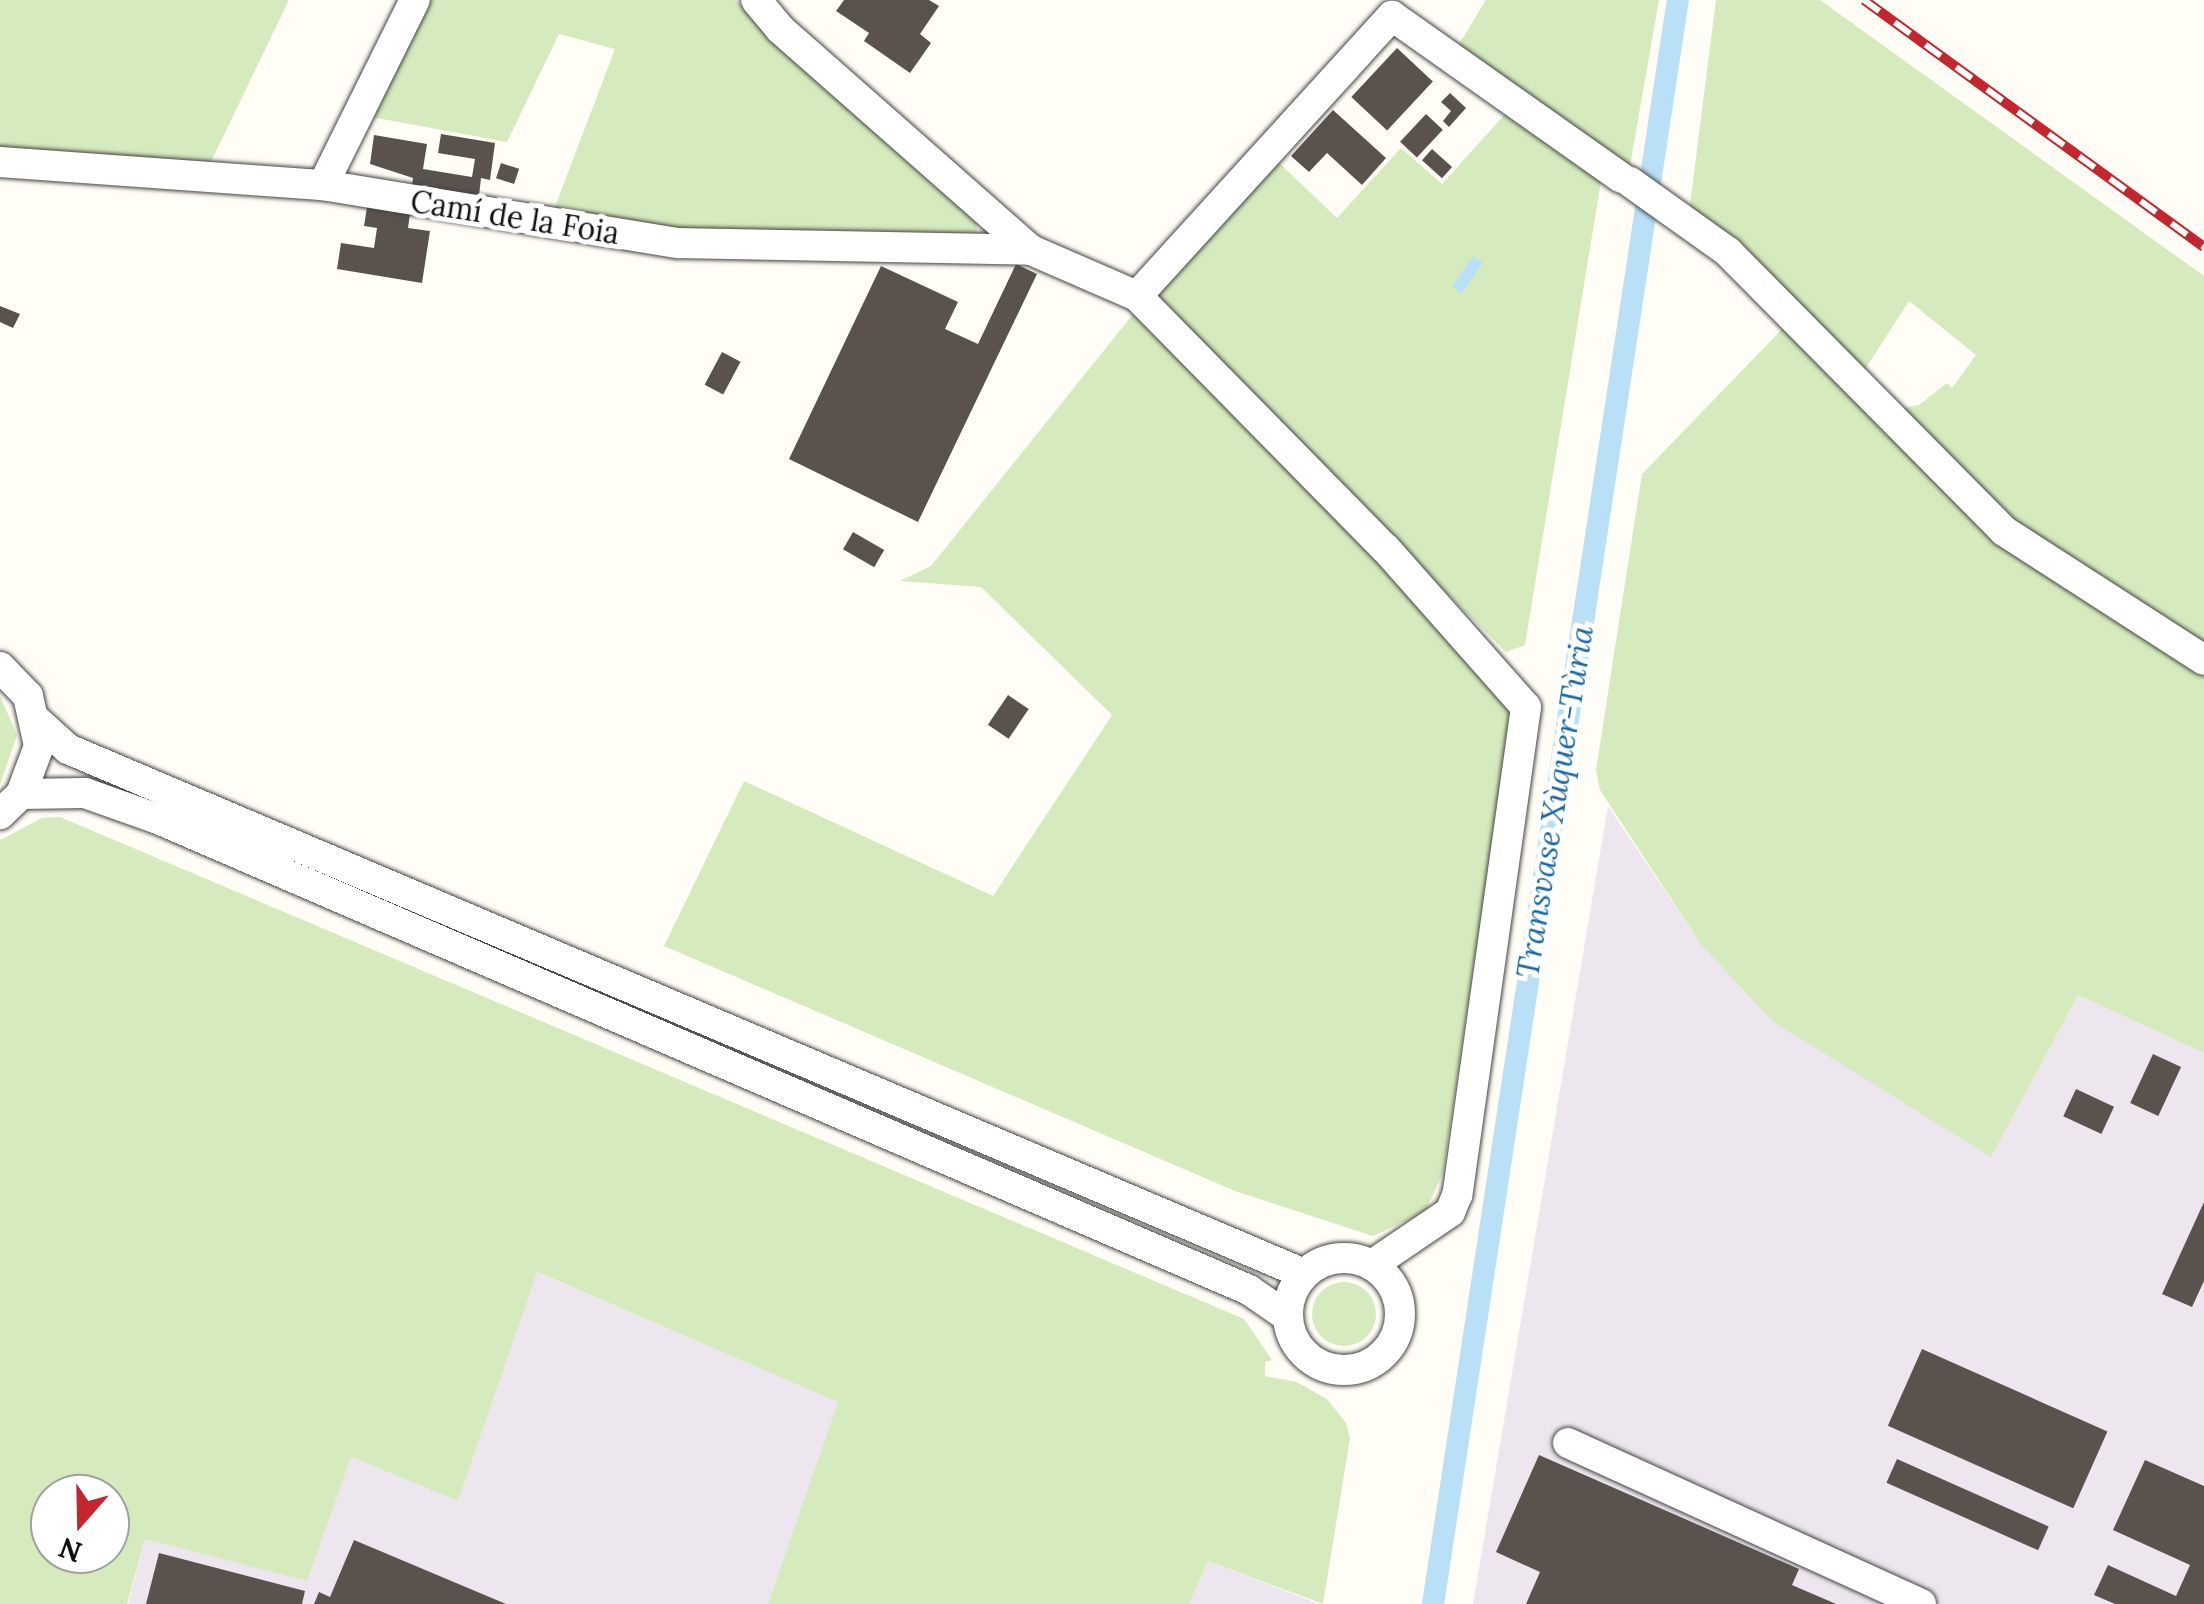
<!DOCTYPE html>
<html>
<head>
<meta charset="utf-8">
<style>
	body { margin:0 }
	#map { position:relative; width:2204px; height:1604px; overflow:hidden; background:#fffdf5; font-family:Lora,serif }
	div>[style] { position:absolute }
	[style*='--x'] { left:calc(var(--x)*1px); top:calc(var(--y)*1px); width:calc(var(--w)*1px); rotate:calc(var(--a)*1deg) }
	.industrial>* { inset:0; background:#eee6ef }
	.green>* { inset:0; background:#d5ebbd }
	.round { border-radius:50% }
	.water>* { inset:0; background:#b9e0f7; transform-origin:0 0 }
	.canal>* { height:22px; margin:-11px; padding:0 11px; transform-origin:11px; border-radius:11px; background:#b9e0f7 }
	.building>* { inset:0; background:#5a524d; transform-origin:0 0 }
	.roads { filter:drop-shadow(0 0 2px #444) drop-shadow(0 0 2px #444) }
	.minor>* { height:30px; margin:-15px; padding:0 15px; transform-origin:15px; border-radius:15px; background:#fff }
	.minor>.ring { margin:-15px; padding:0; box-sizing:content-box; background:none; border:30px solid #fff; border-radius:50% }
	.rail>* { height:10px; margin-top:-5px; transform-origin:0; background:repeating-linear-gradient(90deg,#fff 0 19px,#c4262e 0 38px); box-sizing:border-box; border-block:2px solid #c4262e }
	span { translate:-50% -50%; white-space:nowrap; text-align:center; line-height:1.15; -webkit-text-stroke:10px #fff; paint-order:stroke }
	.street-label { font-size:30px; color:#111 }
	.water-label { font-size:32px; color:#1768a6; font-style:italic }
	.north { position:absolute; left:30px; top:1474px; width:100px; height:100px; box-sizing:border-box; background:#fff; border:2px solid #a0a0a0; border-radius:50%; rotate:200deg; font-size:28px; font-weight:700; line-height:40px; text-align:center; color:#111 }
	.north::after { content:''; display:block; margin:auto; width:35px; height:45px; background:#c4262e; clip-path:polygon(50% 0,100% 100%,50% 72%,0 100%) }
</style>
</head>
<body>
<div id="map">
	<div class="industrial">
		<i style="clip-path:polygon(1608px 806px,1700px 943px,1991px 1156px,2078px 995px,2204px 1053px,2204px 1604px,1473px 1604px)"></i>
		<i style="clip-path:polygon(536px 1272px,839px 1402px,768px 1604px,128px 1604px,145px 1539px,351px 1457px,458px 1501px)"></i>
		<i style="clip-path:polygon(1208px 1561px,1319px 1604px,1189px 1604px)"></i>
	</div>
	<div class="green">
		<i style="clip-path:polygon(0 0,289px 0,207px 170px,0 153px)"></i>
		<i style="clip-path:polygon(422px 0,736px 0,789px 55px,976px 216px,977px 233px,963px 240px,669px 233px,553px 212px,615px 49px,559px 34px,507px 142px,366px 116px)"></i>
		<i style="clip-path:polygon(1486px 0,1659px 0,1629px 171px,1454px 52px)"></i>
		<i style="clip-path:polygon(1716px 0,1820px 0,2204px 276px,2204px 1053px,2078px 995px,1991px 1157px,1772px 1021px,1700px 943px,1600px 790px,1596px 770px,1642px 474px,1789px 322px,1898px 409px,1919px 405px,1947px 383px,1952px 388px,1976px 355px,1909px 301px,1864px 371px,1689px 213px)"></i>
		<i style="clip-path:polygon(1507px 112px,1601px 181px,1525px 645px,1506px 652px,1148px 299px,1274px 158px,1337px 218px,1401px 148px,1442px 184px)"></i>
		<i style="clip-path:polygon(1134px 313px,1513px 700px,1443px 1173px,1425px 1212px,1373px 1236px,1235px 1191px,664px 946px,744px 781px,993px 896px,1112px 715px,981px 587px,900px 581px,931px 566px)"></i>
		<i style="clip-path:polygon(0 696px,17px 735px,0 785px)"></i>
		<i style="clip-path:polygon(evenodd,60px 817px,1244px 1319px,1272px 1360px,1265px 1362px,1265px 1376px,1297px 1382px,1328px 1400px,1346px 1423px,1350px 1438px,1323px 1604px,1208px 1561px,1189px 1604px,768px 1604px,838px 1402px,537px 1272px,458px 1501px,351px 1457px,307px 1581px,145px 1539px,127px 1604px,0 1604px,0 840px,42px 818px,60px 817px,50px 1494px,110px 1494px,110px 1554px,50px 1554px,50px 1494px)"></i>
		<i class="round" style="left:1312px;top:1282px;width:64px;height:64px"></i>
	</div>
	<div class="water">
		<i style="left:1473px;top:256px;width:12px;height:37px;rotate:35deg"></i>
	</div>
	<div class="canal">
		<i style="--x:1433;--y:1604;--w:1623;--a:-81.32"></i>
	</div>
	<div class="building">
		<i style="clip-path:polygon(844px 0,929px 0,939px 6px,920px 34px,931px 43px,910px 73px,864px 41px,869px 33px,836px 11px)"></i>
		<i style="left:1397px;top:48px;width:49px;height:67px;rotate:43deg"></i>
		<i style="clip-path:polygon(1450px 93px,1466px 108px,1449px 127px,1443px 121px,1451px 111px,1441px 102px)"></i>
		<i style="clip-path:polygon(1333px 110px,1386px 158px,1362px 185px,1327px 153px,1309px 172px,1291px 156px)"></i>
		<i style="left:1426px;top:114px;width:23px;height:38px;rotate:43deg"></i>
		<i style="clip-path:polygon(441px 134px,495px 143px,490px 180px,481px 178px,479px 196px,412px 185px,413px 178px,370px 164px,374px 135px,427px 144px,423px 169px,472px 177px,475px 159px,438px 153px)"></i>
		<i style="left:1432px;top:149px;width:27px;height:15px;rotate:42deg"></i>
		<i style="left:501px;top:163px;width:19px;height:16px;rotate:18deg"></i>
		<i style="clip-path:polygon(367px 207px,410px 214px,408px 228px,430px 231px,422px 283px,337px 269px,341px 243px,374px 248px,377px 228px,364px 226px)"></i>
		<i style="clip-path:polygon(1016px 264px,1037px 274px,918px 522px,789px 459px,881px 266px,958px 302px,945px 329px,978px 344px)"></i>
		<i style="clip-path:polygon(0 306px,20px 314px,13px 328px,0 322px)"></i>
		<i style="left:722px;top:352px;width:21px;height:37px;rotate:28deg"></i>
		<i style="left:853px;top:532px;width:36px;height:20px;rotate:30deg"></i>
		<i style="left:1008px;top:695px;width:25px;height:36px;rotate:34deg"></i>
		<i style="left:2153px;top:1054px;width:31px;height:54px;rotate:25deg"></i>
		<i style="left:2076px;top:1089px;width:42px;height:30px;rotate:25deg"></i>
		<i style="clip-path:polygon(2204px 1202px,2204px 1281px,2192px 1307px,2162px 1294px)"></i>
		<i style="left:1922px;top:1349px;width:203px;height:84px;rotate:24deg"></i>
		<i style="clip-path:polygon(1539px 1455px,1799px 1569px,1792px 1585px,1836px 1604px,1526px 1604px,1540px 1572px,1496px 1552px)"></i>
		<i style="left:1897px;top:1459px;width:166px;height:26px;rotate:24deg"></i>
		<i style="clip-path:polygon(2145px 1460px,2204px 1486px,2204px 1604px,2115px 1604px,2094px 1595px,2108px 1565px,2176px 1596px,2190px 1565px,2113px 1530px)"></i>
		<i style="clip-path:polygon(354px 1540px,506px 1604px,314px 1604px,319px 1592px,330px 1597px)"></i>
		<i style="clip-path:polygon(159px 1553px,305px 1591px,302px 1604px,146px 1604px)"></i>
	</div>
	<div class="roads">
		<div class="minor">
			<i style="--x:756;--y:0;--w:38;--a:50"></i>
			<i style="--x:780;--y:29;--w:334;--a:41.4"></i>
			<i style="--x:1031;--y:250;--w:116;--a:23.5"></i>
			<i style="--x:1137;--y:296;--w:355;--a:45.5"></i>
			<i style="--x:1386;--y:549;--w:211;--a:48.5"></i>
			<i style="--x:1526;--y:707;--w:493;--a:98"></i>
			<i style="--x:1457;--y:1195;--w:18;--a:112"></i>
			<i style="--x:1450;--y:1212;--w:94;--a:145.8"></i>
			<i style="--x:0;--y:162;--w:324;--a:4.1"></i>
			<i style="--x:323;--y:185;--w:360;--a:9.3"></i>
			<i style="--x:678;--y:243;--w:353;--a:1.1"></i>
			<i style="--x:1630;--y:182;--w:120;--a:35.5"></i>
			<i style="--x:1728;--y:252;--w:392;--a:45.3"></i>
			<i style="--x:2004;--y:531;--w:238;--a:32.8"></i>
			<i style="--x:323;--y:185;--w:207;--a:-63.6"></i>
			<i style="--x:1137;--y:296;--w:379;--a:-47.7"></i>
			<i style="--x:1392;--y:16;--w:281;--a:35.2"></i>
			<i style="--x:0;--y:667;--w:40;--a:46"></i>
			<i style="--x:28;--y:696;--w:51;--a:77.6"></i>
			<i style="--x:39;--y:746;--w:51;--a:110.6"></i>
			<i style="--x:21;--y:794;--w:29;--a:136"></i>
			<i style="--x:37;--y:721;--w:42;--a:42.1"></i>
			<i style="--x:68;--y:749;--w:1343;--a:23.01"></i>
			<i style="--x:21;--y:794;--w:64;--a:-0.9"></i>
			<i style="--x:85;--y:793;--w:77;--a:19.6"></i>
			<i style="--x:158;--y:819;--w:1188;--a:23.35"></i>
			<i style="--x:1249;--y:1290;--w:47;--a:34.7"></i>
			<i class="ring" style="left:1288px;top:1258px;width:82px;height:82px"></i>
			<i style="--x:1568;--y:1443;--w:388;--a:24.5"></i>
		</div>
	</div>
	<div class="rail">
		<i style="--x:1864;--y:0;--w:420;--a:36"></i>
	</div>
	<div class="street-label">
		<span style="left:515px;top:217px;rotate:9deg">Camí de la Foia</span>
	</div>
	<div class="water-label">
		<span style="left:1555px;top:802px;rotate:-81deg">Transvase Xùquer-Tùria</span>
	</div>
	<div class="north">N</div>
</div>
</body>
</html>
